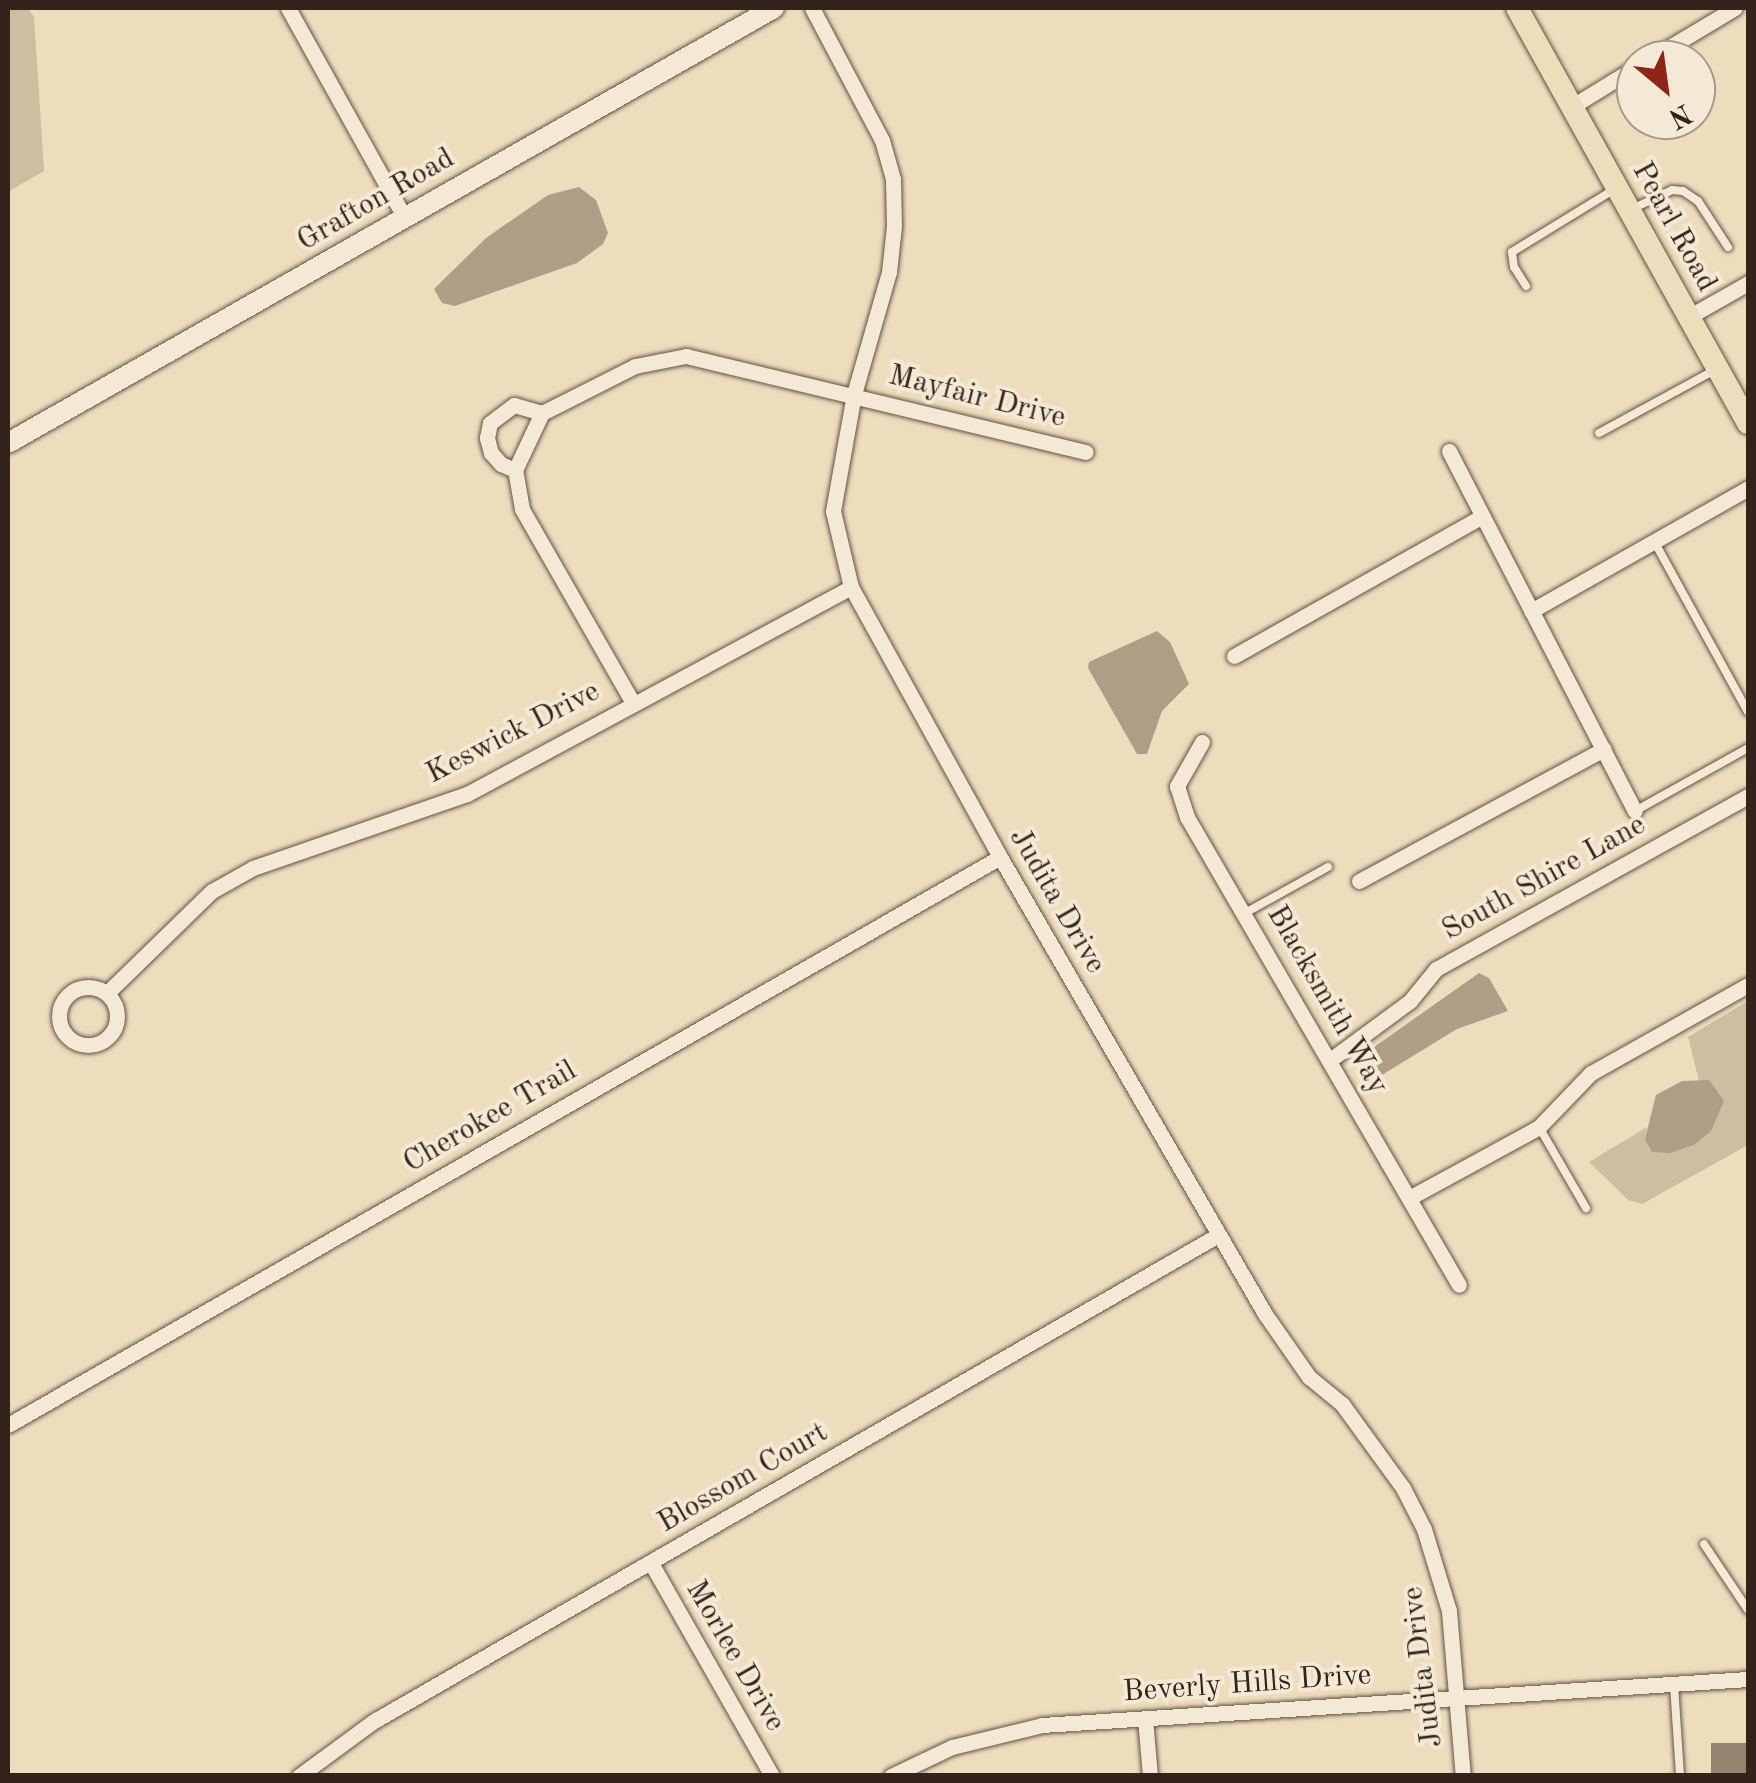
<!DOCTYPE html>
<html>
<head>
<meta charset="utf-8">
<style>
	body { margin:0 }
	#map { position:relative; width:1756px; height:1783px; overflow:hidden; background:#edddbd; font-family:"Old Standard TT",serif }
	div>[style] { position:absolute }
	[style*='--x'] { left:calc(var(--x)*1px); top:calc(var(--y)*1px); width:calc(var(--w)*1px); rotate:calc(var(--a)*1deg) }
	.green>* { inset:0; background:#cdbda1 }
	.water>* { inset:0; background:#ae9e86 }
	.building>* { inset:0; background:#94846f; transform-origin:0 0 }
	.roads { filter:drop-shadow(0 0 2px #625243) drop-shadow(0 0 2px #625243) }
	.lane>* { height:8px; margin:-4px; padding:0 4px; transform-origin:4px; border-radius:4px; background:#f3e9d4 }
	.street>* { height:15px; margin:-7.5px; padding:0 7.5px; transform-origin:7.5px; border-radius:7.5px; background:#f3e9d4 }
	.street>.ring { margin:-7.5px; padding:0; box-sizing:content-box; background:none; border:15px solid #f3e9d4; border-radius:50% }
	.secondary>* { height:20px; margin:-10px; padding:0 10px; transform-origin:10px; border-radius:10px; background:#f3e9d4 }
	.primary>* { height:22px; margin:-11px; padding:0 11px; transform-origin:11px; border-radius:11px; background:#edddbd }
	span { translate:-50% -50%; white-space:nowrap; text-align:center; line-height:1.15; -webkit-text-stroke:8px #f3e9d4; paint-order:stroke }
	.street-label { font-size:30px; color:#33231a }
	.frame { position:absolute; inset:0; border:10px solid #33231a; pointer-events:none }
	.north { position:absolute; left:1616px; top:40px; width:100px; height:100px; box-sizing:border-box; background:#f3e9d4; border:2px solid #a69a8a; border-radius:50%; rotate:151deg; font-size:28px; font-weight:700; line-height:40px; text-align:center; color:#33231a }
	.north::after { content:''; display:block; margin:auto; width:35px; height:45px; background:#8f2418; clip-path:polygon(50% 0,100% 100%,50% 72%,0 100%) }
</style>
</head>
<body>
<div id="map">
	<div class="green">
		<i style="clip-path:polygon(8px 8px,28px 8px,34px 17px,44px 171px,8px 192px)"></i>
		<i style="clip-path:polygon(1748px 1001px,1748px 1145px,1642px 1204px,1628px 1200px,1589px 1162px,1647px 1127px,1645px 1139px,1709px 1081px,1699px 1081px,1688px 1037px)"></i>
	</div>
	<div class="water">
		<i style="clip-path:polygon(579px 187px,596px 200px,608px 233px,603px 244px,577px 263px,455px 306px,442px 303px,434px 289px,486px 238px,548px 195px)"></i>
		<i style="clip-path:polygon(1157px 631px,1170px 642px,1189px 684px,1162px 711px,1147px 754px,1137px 754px,1088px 668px,1089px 662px)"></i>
		<i style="clip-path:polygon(1479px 973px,1489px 978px,1508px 1011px,1457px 1029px,1377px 1078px,1371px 1072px,1362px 1058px,1377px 1045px)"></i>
		<i style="clip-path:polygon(1709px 1080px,1724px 1101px,1711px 1131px,1694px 1145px,1670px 1153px,1652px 1152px,1645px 1139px,1656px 1095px,1682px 1081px)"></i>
	</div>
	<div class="building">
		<i style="left:1748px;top:1743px;width:33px;height:37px;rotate:90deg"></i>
	</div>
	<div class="roads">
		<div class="lane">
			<i style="--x:1634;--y:208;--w:42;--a:-25.3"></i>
			<i style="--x:1672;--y:190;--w:11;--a:5"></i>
			<i style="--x:1683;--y:191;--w:18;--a:34"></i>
			<i style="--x:1698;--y:201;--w:55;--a:56.9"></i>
			<i style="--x:1526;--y:286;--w:22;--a:-122"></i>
			<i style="--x:1514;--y:267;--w:15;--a:-98"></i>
			<i style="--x:1512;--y:252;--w:119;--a:-31.5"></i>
			<i style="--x:1599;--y:433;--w:132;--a:-28.5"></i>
			<i style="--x:1654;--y:541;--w:195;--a:61.2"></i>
			<i style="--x:1635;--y:811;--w:129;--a:-29.1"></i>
			<i style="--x:1245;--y:913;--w:95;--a:-29"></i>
			<i style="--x:1539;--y:1127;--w:94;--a:59.9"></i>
			<i style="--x:1704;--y:1544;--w:79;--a:56.3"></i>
			<i style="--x:1674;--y:1685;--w:91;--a:86.2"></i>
		</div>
		<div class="street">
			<i style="--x:288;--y:8;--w:240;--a:60.9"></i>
			<i style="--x:812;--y:8;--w:149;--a:62.1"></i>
			<i style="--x:882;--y:140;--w:41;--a:74.2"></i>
			<i style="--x:893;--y:179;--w:47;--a:88.8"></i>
			<i style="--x:894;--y:226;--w:46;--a:96.2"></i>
			<i style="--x:889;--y:272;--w:127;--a:106"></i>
			<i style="--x:854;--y:394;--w:119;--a:100.2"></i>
			<i style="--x:833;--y:511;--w:78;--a:76.7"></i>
			<i style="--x:851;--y:587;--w:308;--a:61.1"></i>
			<i style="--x:1000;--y:857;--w:528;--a:59.89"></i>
			<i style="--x:1265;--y:1314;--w:77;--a:55.1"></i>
			<i style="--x:1309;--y:1377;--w:43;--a:39.3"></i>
			<i style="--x:1342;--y:1404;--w:104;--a:54"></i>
			<i style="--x:1403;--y:1488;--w:46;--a:62.9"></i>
			<i style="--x:1424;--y:1529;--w:86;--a:73"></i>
			<i style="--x:1449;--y:1611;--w:166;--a:85.2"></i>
			<i style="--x:1648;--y:60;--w:101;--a:-30.9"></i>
			<i style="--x:1571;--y:107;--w:76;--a:-31.6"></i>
			<i style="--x:1690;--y:316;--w:67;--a:-29.6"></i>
			<i style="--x:1449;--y:451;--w:405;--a:62.7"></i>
			<i style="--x:515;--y:470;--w:15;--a:-157"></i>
			<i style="--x:501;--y:464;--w:15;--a:-132"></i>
			<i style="--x:491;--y:453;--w:16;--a:-105"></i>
			<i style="--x:487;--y:438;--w:15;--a:-79"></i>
			<i style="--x:490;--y:423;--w:30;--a:-37"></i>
			<i style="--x:514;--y:405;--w:29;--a:16"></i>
			<i style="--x:1531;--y:611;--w:249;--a:-29.5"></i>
			<i style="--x:1234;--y:656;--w:285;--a:-29.4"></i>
			<i style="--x:633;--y:703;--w:224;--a:-119.8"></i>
			<i style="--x:522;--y:509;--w:40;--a:-100"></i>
			<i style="--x:515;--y:470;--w:63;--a:-64.7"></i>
			<i style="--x:542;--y:413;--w:104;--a:-26.8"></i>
			<i style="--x:635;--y:366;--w:52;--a:-11.1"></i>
			<i style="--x:686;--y:356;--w:411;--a:13.5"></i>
			<i style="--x:1202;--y:742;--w:51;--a:119.6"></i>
			<i style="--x:1177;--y:786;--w:33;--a:72"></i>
			<i style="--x:1187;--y:817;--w:541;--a:59.83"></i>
			<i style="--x:1359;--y:881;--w:278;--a:-28.3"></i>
			<i class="ring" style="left:59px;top:987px;width:43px;height:43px"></i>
			<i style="--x:107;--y:993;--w:146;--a:-44.2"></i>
			<i style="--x:212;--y:891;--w:47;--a:-29.3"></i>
			<i style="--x:253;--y:868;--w:226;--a:-19.1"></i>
			<i style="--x:467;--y:794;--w:436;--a:-28.3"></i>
			<i style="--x:1330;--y:1060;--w:99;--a:-36.4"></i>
			<i style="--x:1410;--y:1001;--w:41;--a:-50.9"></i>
			<i style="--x:1436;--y:969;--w:357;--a:-29"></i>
			<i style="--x:1409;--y:1198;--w:148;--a:-28.6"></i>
			<i style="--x:1539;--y:1127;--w:75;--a:-46.1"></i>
			<i style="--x:1591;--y:1073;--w:180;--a:-29.3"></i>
			<i style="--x:8;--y:1425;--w:1143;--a:-29.79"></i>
			<i style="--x:651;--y:1563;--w:245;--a:60.4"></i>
			<i style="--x:1145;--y:1718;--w:58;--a:85.1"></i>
			<i style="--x:299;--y:1776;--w:93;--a:-36.3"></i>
			<i style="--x:374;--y:1721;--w:974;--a:-29.93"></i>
			<i style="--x:891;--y:1776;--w:68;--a:-25.4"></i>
			<i style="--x:952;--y:1747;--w:93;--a:-13.7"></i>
			<i style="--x:1042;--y:1725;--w:707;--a:-3.73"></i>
		</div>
		<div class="secondary">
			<i style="--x:8;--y:443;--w:881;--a:-29.59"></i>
		</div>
		<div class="primary">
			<i style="--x:1517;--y:8;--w:475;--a:60.9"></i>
		</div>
	</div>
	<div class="street-label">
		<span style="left:376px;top:200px;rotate:-30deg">Grafton Road</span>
		<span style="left:1674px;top:227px;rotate:61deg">Pearl Road</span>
		<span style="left:977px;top:397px;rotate:14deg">Mayfair Drive</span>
		<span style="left:513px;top:733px;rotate:-27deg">Keswick Drive</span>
		<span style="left:1544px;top:878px;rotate:-29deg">South Shire Lane</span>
		<span style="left:1057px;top:901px;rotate:60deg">Judita Drive</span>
		<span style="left:1327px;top:1000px;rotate:60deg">Blacksmith Way</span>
		<span style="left:490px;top:1117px;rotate:-30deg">Cherokee Trail</span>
		<span style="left:743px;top:1478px;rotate:-30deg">Blossom Court</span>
		<span style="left:735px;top:1656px;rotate:60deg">Morlee Drive</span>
		<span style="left:1423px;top:1667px;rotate:-97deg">Judita Drive</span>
		<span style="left:1247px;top:1684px;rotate:-4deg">Beverly Hills Drive</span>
	</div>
	<div class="frame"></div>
	<div class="north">N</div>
</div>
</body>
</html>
